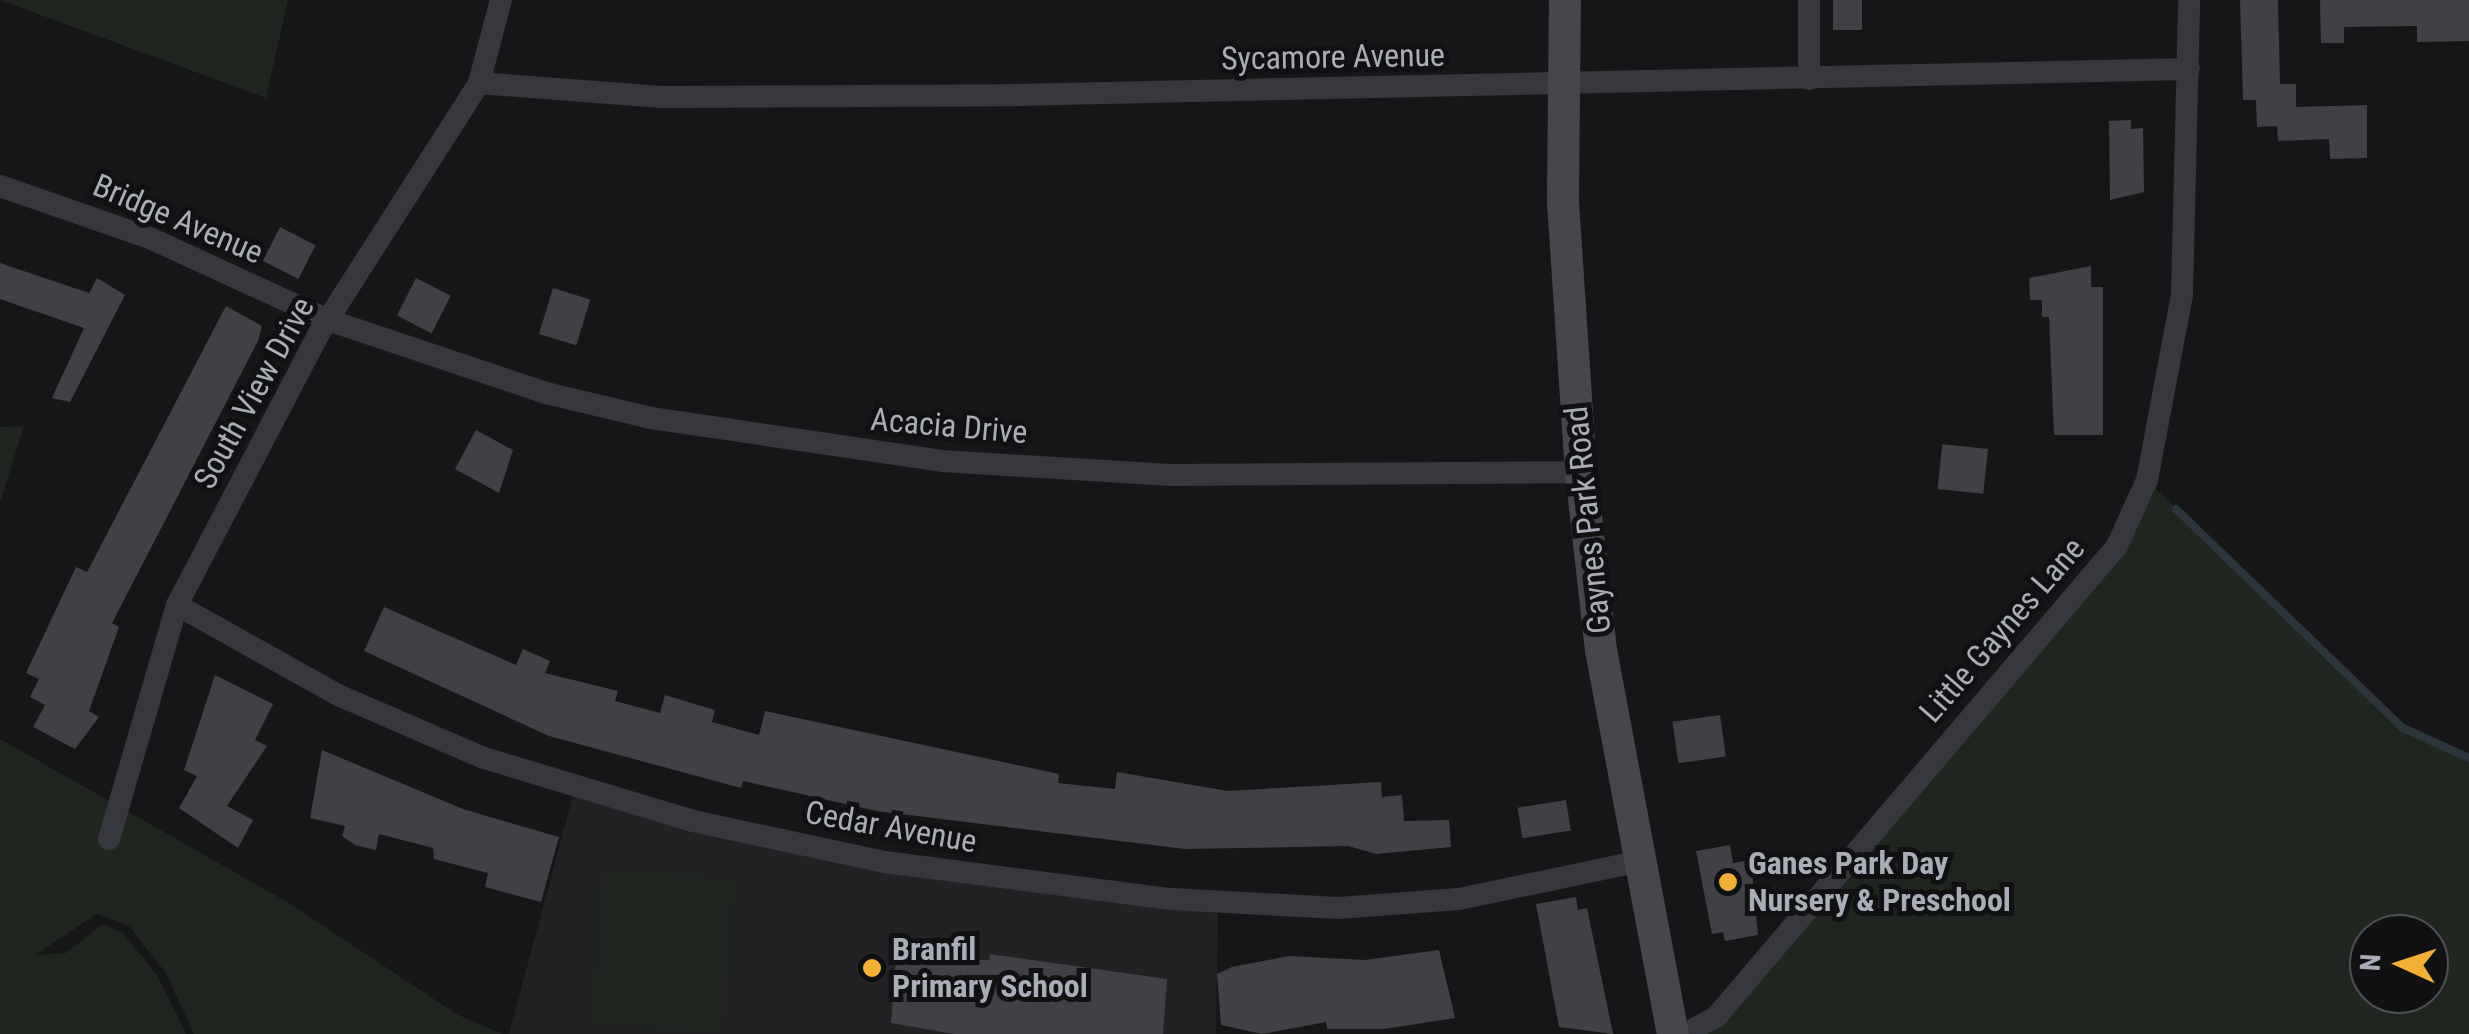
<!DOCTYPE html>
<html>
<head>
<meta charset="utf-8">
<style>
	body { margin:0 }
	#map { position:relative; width:2469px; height:1034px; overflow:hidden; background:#161618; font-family:"Roboto Condensed",sans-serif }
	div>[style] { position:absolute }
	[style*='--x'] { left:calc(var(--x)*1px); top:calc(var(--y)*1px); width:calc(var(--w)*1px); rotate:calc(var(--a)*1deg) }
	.built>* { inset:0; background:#222225 }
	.green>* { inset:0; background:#1e261f; transform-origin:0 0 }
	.stream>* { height:8px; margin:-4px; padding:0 4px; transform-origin:4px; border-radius:4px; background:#2c353c }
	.building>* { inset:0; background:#404145; transform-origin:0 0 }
	.street>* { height:22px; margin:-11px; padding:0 11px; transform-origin:11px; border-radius:11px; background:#37383d }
	.secondary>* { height:32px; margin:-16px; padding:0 16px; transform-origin:16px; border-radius:16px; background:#45474d }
	.dots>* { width:28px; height:28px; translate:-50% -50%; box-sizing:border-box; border:5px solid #111113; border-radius:50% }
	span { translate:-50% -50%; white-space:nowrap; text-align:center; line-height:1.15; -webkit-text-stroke:10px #111113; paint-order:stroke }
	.street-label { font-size:32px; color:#a8adb8 }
	.poi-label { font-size:32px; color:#a8adb8; font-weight:700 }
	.left { translate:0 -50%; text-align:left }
	.north { position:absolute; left:2349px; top:914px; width:100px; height:100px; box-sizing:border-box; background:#111113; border:2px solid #4d4f55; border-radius:50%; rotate:273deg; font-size:28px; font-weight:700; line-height:40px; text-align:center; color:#a8adb8 }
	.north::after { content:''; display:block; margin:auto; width:35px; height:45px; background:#f2b134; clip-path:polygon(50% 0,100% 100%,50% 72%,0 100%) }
</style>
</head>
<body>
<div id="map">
	<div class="built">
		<i style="clip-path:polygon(575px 788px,693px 821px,1218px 903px,1216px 1034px,509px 1034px)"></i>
	</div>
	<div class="green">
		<i style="clip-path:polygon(0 0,288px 0,266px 98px)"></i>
		<i style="clip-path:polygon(24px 426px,0 503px,0 427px)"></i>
		<i style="clip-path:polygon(evenodd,2147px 480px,2403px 728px,2469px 758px,2469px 1034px,1685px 1034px,1717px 1016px,2103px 570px,2147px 480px,2369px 934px,2429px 934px,2429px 994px,2369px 994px,2369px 934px)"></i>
		<i style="clip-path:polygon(0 739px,289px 903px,458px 1015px,503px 1034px,194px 1034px,166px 973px,129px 926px,97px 914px,35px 955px,66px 953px,103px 924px,123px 933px,157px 975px,186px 1034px,0 1034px)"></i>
		<i style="left:603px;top:869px;width:131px;height:155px;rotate:4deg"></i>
	</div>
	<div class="stream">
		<i style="--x:2176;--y:509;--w:315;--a:44"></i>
		<i style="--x:2403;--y:728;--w:72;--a:24.4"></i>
	</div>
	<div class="building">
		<i style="left:1833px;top:0;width:29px;height:30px"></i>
		<i style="clip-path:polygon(2240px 0,2278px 0,2280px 84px,2296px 84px,2296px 107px,2367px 105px,2367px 158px,2330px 159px,2329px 139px,2278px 141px,2277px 126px,2257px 127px,2256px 100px,2243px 100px)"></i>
		<i style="clip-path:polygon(2320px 0,2469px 0,2469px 41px,2417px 42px,2417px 26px,2344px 27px,2344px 43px,2321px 43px)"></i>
		<i style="clip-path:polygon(2131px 120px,2131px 129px,2143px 128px,2144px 192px,2110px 200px,2109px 121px)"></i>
		<i style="left:280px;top:227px;width:40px;height:38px;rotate:27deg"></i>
		<i style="clip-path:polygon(0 263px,89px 293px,97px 278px,125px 295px,70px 402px,52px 398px,84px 328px,0 299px)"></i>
		<i style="clip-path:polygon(2091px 266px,2091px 287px,2103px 287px,2103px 435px,2054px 435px,2049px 317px,2042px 317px,2042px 300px,2030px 300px,2029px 278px)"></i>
		<i style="left:416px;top:278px;width:39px;height:42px;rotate:27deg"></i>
		<i style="left:553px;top:288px;width:39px;height:48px;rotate:17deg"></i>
		<i style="clip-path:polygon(226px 306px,262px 326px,258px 341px,112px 623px,119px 627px,89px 711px,99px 717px,75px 749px,33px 727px,45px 705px,30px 697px,39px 679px,26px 673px,76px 567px,87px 572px)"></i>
		<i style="clip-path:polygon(476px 430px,513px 450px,499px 493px,455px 469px)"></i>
		<i style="left:1988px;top:449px;width:45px;height:46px;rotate:96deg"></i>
		<i style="clip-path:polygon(384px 607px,516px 665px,523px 649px,550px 661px,545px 673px,618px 691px,615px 701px,660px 713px,665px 695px,715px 710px,712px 722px,759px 735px,765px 711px,1059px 774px,1058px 783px,1115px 789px,1117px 772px,1228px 791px,1381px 782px,1382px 797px,1402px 795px,1404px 821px,1449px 820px,1451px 847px,1376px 854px,1348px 846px,1185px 849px,877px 811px,743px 781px,741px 788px,549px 736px,364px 651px)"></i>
		<i style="clip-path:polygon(215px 675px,273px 704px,255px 740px,267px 746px,227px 806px,253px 820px,238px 848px,179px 808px,197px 776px,184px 770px)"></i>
		<i style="left:1720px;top:715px;width:42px;height:48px;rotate:82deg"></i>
		<i style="clip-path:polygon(322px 750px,463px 809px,559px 837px,541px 902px,485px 887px,488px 873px,434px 859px,433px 848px,379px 834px,376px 850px,355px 845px,342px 836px,345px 826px,310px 818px)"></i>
		<i style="left:1566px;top:800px;width:31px;height:49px;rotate:81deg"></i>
		<i style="clip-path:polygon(1730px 845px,1733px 863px,1751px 860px,1758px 935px,1725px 941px,1723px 932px,1712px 934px,1696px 851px)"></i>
		<i style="clip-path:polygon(1576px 897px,1578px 910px,1587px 908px,1613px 1034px,1559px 1027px,1536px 904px)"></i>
		<i style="clip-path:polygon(1439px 950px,1455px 1018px,1384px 1029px,1327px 1029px,1326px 1022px,1262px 1034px,1221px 1025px,1217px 974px,1232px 967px,1289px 956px,1365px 960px)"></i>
		<i style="clip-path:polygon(990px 954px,1167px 979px,1163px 1034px,954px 1034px,891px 1023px,896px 958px,989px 960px)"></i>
	</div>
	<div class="street">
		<i style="--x:1809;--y:0;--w:79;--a:90"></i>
		<i style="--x:479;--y:83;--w:183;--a:4.4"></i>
		<i style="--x:661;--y:97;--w:353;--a:-0.3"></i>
		<i style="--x:1014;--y:95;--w:1175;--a:-1.27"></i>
		<i style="--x:0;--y:186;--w:161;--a:19.2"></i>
		<i style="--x:152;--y:239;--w:194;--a:24.7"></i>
		<i style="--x:328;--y:320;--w:230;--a:18.5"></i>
		<i style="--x:546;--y:393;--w:108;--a:13.4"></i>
		<i style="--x:651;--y:418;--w:294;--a:8.4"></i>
		<i style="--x:942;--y:461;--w:229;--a:3.5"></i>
		<i style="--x:1171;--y:475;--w:410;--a:-0.4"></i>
		<i style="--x:177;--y:605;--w:184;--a:29.2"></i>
		<i style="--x:338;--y:695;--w:156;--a:23.4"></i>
		<i style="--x:481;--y:757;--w:221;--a:16.8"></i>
		<i style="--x:693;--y:821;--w:196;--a:12.1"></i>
		<i style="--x:885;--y:862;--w:288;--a:7.4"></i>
		<i style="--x:1171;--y:899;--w:167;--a:3.1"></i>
		<i style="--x:1338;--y:908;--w:121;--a:-4.3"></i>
		<i style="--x:1459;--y:899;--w:181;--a:-11.8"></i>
		<i style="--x:109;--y:839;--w:244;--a:-73.8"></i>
		<i style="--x:177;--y:605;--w:305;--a:-62.4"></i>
		<i style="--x:318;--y:335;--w:299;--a:-57.4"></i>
		<i style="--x:479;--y:83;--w:86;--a:-75.2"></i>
		<i style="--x:1685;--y:1034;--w:37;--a:-29"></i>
		<i style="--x:1717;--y:1016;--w:617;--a:-49.6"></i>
		<i style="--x:2117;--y:546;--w:72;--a:-65.6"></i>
		<i style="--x:2147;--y:480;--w:189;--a:-79.3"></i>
		<i style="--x:2182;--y:294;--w:294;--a:-88.6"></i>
	</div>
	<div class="secondary">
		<i style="--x:1565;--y:0;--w:202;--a:90.6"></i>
		<i style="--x:1563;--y:202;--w:271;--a:86.2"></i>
		<i style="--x:1581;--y:472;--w:179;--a:83.6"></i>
		<i style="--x:1601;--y:650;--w:391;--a:79.4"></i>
	</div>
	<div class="dots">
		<i style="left:1728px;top:882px;background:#f2b134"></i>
		<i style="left:872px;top:968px;background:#f2b134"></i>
	</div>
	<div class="street-label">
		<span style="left:1333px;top:57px;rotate:-1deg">Sycamore Avenue</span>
		<span style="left:178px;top:219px;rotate:23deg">Bridge Avenue</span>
		<span style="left:254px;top:393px;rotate:-61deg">South View Drive</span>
		<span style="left:949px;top:426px;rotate:5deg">Acacia Drive</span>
		<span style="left:1588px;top:520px;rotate:-96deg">Gaynes Park Road</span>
		<span style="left:2002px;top:630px;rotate:-49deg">Little Gaynes Lane</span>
		<span style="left:891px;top:827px;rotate:10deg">Cedar Avenue</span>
	</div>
	<div class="poi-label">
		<span class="left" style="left:1748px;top:882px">Ganes Park Day<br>Nursery &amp; Preschool</span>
		<span class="left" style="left:892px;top:968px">Branfil<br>Primary School</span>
	</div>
	<div class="north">N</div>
</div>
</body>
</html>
